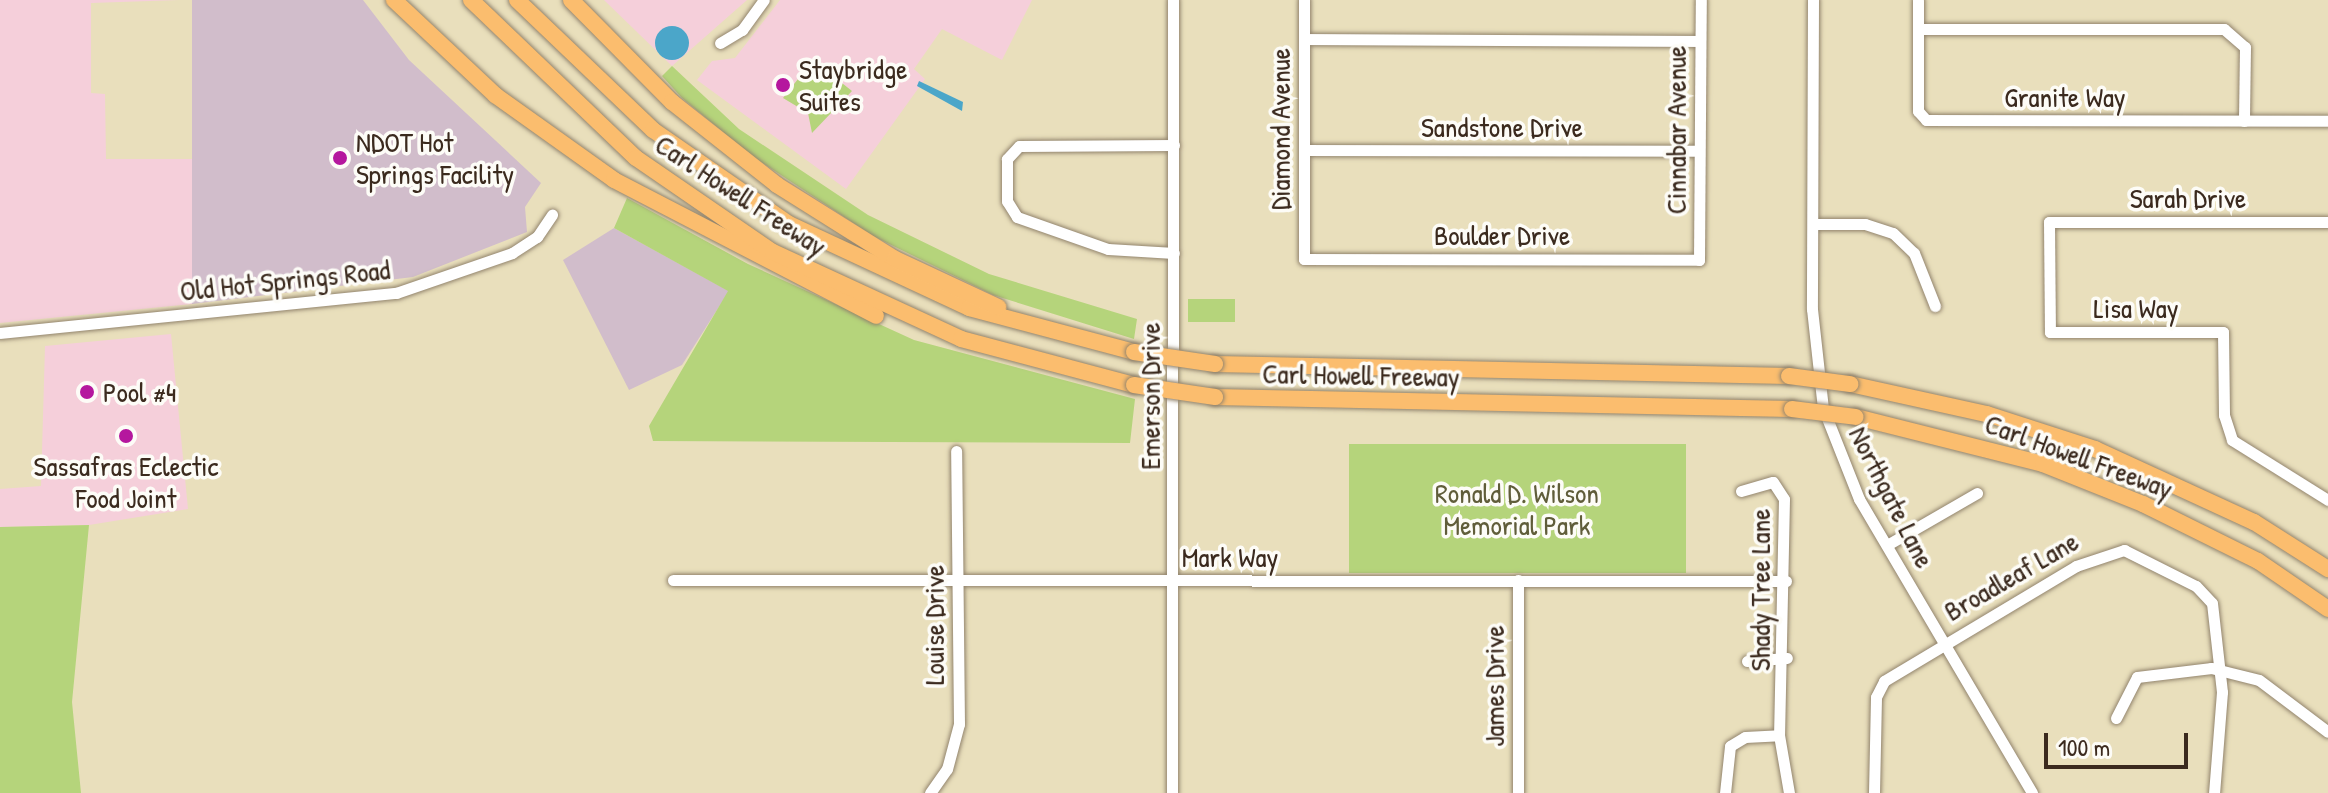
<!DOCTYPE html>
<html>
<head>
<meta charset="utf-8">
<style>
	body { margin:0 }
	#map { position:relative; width:2328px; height:793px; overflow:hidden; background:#e9dfbc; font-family:"Patrick Hand",sans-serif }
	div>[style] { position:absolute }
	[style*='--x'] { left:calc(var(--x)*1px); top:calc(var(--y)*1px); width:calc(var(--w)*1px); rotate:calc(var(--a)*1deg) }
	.built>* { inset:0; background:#f5cfda }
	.industrial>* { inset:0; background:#d1bdcb }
	.green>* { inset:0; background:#b5d47b; transform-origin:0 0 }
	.water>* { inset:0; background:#4ba6c9 }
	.round { border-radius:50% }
	.roads { filter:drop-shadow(0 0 2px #92846d) drop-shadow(0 0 2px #92846d) }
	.minor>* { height:11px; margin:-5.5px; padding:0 5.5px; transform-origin:5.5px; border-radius:5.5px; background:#fff }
	.highway>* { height:16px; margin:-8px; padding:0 8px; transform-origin:8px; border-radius:8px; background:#fbbd6e }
	.bridges { filter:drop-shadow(0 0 2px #92846d) drop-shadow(0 0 2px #92846d) }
	.highway-bridge>* { height:16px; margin:-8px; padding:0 8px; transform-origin:8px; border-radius:8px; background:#fbbd6e }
	.dots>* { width:22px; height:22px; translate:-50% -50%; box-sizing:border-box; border:4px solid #fdfcf7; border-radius:50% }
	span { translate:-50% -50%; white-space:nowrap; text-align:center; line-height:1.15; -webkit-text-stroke:7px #fdfcf7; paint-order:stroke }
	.poi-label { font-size:28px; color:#3b2a1e }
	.left { translate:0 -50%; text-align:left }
	.street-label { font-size:28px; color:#3b2a1e }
	.park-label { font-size:28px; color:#605d3a }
	.scale { position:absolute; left:2044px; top:733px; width:144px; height:36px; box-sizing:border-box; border:4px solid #3b2a1e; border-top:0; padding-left:10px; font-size:24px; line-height:28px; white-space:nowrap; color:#3b2a1e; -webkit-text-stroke:6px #fdfcf7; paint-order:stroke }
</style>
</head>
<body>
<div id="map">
	<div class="built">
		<i style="clip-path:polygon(0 0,179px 0,91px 3px,91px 93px,105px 94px,106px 159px,192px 159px,192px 304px,0 323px)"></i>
		<i style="clip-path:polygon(604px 0,747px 0,672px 66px)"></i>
		<i style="clip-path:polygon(780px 0,1032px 0,1002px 60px,942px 29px,914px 69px,925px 79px,846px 189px,697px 80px,712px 61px,735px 58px)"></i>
		<i style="clip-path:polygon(171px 334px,188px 509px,89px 525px,0 527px,0 489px,41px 486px,45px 346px)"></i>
	</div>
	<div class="industrial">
		<i style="clip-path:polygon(192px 0,363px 0,409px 60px,541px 183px,525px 207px,527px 232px,413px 277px,192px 304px)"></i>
		<i style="clip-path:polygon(614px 228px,729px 291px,682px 365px,629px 390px,563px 260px)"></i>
	</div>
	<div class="green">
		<i style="clip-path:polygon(813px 60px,852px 91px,812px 133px,808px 113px,783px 98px)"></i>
		<i style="clip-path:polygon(672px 66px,739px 129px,868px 215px,989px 274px,1137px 319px,1134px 339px,993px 295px,873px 236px,752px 156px,682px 98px,662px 76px)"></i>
		<i style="clip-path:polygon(627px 198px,748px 264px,914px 340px,1135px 399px,1130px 443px,653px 441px,649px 426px,728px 291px,614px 228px)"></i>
		<i style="left:1235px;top:299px;width:23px;height:47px;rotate:90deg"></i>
		<i style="left:1686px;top:444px;width:129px;height:337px;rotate:90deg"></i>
		<i style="clip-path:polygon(89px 525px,72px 702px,81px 793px,0 793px,0 527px)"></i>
	</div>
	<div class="water">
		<i class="round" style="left:655px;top:26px;width:34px;height:34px"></i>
		<i style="clip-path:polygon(919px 81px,963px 102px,962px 111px,917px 86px)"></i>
	</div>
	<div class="roads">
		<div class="minor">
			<i style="--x:1304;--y:0;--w:259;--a:90"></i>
			<i style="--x:1304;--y:259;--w:395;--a:0.1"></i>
			<i style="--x:1699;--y:260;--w:260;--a:-89.6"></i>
			<i style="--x:1813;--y:0;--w:309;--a:90.2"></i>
			<i style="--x:1812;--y:309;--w:100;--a:83.7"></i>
			<i style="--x:1823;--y:408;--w:98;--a:68.4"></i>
			<i style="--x:1859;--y:499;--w:341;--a:59.5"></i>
			<i style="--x:1918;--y:0;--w:111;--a:90"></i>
			<i style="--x:1918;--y:111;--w:12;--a:48"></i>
			<i style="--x:1926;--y:120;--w:402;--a:0.1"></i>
			<i style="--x:1918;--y:29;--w:306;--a:0"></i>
			<i style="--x:2224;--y:29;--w:28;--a:41"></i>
			<i style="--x:2245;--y:47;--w:74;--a:90.8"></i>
			<i style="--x:1304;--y:39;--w:396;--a:0.3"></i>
			<i style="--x:720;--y:43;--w:26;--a:-31"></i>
			<i style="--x:742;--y:30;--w:37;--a:-54"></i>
			<i style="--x:1174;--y:145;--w:155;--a:179.6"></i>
			<i style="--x:1019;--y:146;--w:18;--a:133"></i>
			<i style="--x:1007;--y:159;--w:42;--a:90"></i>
			<i style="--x:1007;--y:201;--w:19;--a:58"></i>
			<i style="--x:1017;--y:217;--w:96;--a:19.4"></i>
			<i style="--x:1108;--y:249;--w:66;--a:3.5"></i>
			<i style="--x:1304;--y:150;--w:395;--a:0.1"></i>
			<i style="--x:2328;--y:222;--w:279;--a:180"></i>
			<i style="--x:2049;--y:222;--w:110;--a:89.5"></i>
			<i style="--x:2050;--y:332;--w:173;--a:0"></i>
			<i style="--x:2223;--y:332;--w:83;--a:89.3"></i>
			<i style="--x:2224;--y:415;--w:26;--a:72"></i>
			<i style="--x:2232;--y:440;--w:113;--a:32"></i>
			<i style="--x:1813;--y:224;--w:52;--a:0"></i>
			<i style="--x:1865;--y:224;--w:29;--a:18"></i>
			<i style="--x:1893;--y:233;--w:29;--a:44"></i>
			<i style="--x:1914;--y:253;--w:57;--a:68.4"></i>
			<i style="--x:0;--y:333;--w:398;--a:-5.8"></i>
			<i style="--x:396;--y:293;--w:123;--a:-19"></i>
			<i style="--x:512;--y:253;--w:30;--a:-33"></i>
			<i style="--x:537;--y:237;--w:27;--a:-56"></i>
			<i style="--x:1741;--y:491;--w:33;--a:-16"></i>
			<i style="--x:1773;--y:482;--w:20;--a:57"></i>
			<i style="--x:1784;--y:499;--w:236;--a:91.2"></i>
			<i style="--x:1887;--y:545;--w:104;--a:-30"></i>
			<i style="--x:673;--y:580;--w:1113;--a:0.05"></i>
			<i style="--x:1747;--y:661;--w:40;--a:-4.3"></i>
			<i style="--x:2116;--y:718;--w:46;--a:-62.9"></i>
			<i style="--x:2137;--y:677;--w:75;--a:-6.9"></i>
			<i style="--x:2211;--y:668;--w:49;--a:14"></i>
			<i style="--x:2259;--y:680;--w:86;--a:37"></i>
			<i style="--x:930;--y:793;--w:29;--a:-55"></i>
			<i style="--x:947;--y:769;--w:47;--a:-75.1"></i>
			<i style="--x:959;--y:724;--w:273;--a:-90.6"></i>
			<i style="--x:1172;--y:793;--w:793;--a:-89.93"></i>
			<i style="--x:1518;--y:793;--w:213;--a:-90"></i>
			<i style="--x:1725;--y:793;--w:47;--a:-83.9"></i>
			<i style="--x:1730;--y:746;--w:17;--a:-31"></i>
			<i style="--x:1745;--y:737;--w:34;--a:-3"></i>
			<i style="--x:1779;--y:735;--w:59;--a:80.2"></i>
			<i style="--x:1874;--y:793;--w:96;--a:-88.8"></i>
			<i style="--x:1876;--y:697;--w:18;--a:-63"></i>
			<i style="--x:1884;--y:681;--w:224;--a:-30.9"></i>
			<i style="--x:2076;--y:566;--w:51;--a:-18.4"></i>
			<i style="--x:2124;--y:550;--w:80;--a:26.6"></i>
			<i style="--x:2196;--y:586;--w:23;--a:47"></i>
			<i style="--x:2212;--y:603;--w:90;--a:83.6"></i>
			<i style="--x:2222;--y:692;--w:101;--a:94.5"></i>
		</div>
		<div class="highway">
			<i style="--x:394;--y:0;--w:139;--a:43.2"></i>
			<i style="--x:495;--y:95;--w:146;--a:35.5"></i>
			<i style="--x:614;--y:180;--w:295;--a:27.4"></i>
			<i style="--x:471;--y:0;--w:228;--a:43.8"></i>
			<i style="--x:636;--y:158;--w:166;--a:34.5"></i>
			<i style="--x:773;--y:252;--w:207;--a:24.8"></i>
			<i style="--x:961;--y:339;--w:179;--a:14.9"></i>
			<i style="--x:517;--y:0;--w:188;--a:43.7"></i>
			<i style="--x:653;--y:130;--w:165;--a:34.7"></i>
			<i style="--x:789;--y:224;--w:199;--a:25"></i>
			<i style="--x:969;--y:308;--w:171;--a:14.9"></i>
			<i style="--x:571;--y:0;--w:144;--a:45.3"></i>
			<i style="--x:672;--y:102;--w:134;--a:38.3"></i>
			<i style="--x:777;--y:185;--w:139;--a:32.1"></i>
			<i style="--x:895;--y:259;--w:114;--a:25"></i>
			<i style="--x:1215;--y:364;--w:574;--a:1.2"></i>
			<i style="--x:1850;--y:384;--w:140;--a:12.4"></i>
			<i style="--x:1987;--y:414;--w:114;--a:18"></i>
			<i style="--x:2095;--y:449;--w:175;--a:24.7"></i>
			<i style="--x:2254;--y:522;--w:88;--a:32.4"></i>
			<i style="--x:1215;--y:397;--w:577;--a:1.19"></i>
			<i style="--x:1856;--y:417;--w:193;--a:14.1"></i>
			<i style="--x:2043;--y:464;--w:108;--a:21.8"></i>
			<i style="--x:2143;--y:504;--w:128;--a:26.4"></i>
			<i style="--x:2258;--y:561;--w:85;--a:34.4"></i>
		</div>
	</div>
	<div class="bridges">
		<div class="highway-bridge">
			<i style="--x:1134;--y:352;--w:82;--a:8.4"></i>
			<i style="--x:1789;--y:376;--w:62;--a:7.5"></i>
			<i style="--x:1134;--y:385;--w:82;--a:8.4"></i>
			<i style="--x:1792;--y:409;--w:64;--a:7.1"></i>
		</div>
	</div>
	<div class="dots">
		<i style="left:783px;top:85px;background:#b5179e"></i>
		<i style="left:340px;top:158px;background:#b5179e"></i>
		<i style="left:87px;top:392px;background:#b5179e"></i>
		<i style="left:126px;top:436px;background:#b5179e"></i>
	</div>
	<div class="poi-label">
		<span class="left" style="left:799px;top:85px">Staybridge<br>Suites</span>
		<span class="left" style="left:356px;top:158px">NDOT Hot<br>Springs Facility</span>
		<span class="left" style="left:103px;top:392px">Pool #4</span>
		<span style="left:126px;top:482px">Sassafras Eclectic<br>Food Joint</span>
	</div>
	<div class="street-label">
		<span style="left:2065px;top:97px">Granite Way</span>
		<span style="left:1502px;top:127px">Sandstone Drive</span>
		<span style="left:1280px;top:129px;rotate:-90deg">Diamond Avenue</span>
		<span style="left:1676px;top:130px;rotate:-90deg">Cinnabar Avenue</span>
		<span style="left:741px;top:195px;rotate:33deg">Carl Howell Freeway</span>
		<span style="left:2188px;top:198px">Sarah Drive</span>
		<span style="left:1502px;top:235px">Boulder Drive</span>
		<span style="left:285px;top:280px;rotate:-6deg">Old Hot Springs Road</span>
		<span style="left:2136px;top:308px">Lisa Way</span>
		<span style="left:1361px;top:375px;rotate:1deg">Carl Howell Freeway</span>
		<span style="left:1150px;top:396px;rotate:-90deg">Emerson Drive</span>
		<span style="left:2079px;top:456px;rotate:20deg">Carl Howell Freeway</span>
		<span style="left:1892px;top:497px;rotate:63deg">Northgate Lane</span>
		<span style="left:1230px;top:557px">Mark Way</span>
		<span style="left:2011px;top:576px;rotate:-30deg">Broadleaf Lane</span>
		<span style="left:1760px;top:590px;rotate:-90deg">Shady Tree Lane</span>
		<span style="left:934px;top:625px;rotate:-90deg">Louise Drive</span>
		<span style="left:1494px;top:686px;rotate:-90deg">James Drive</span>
	</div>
	<div class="park-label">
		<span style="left:1517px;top:509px">Ronald D. Wilson<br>Memorial Park</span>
	</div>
	<div class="scale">100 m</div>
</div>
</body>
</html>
